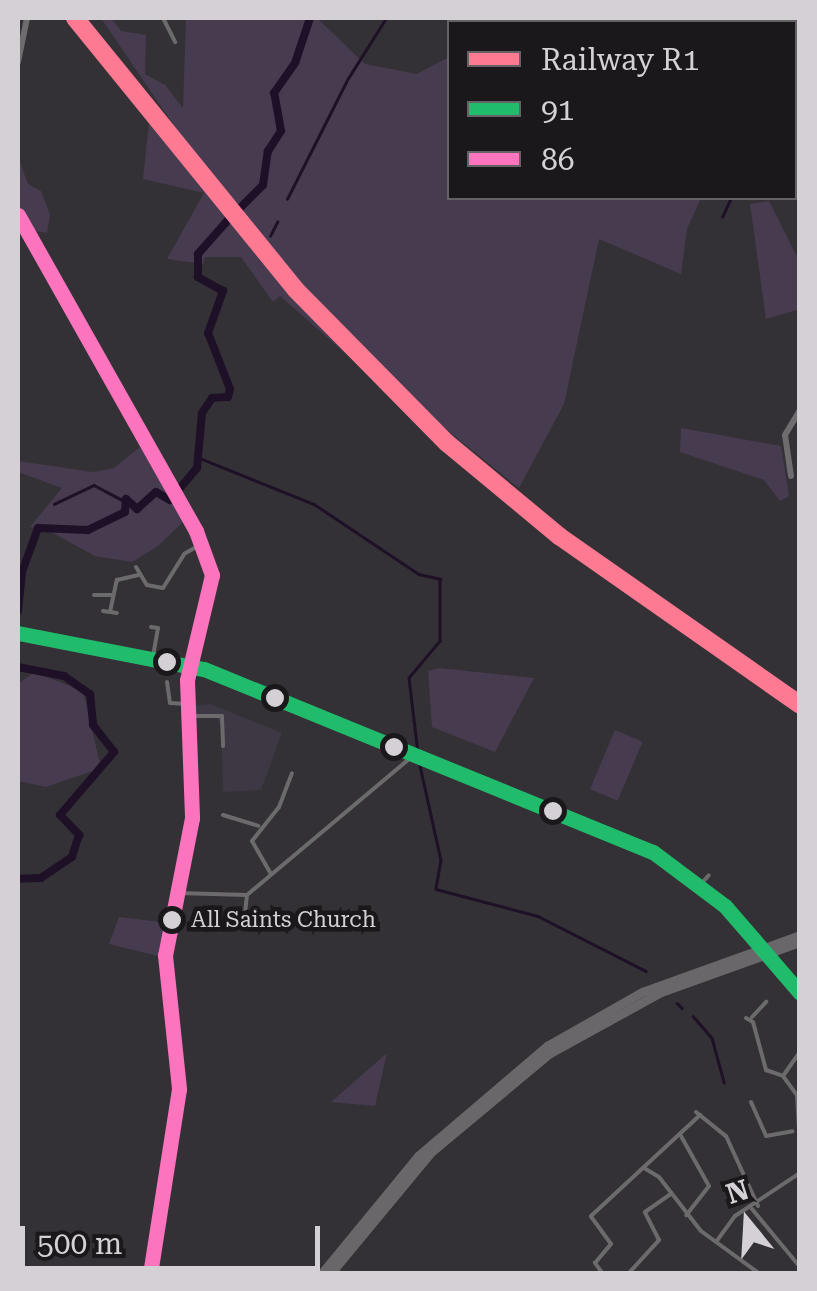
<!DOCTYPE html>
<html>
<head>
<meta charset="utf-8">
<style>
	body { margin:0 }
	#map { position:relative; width:817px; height:1291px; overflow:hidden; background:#343136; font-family:"Roboto Serif",serif }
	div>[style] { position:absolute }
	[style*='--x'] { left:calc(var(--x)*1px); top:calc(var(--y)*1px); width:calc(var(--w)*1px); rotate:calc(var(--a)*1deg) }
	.built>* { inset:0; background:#3e3744 }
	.green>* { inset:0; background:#473b4f; transform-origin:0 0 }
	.stream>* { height:2.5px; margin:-1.25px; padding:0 1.25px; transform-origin:1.25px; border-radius:1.25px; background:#1e1127 }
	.river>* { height:8px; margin:-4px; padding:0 4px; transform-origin:4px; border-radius:4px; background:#1e1127 }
	.street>* { height:4px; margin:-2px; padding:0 2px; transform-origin:2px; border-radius:2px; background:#6b6a6c }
	.secondary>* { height:6px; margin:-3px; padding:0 3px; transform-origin:3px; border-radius:3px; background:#6e6c6f }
	.highway>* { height:9px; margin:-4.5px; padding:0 4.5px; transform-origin:4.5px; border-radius:4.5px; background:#6a676b }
	.secondary-bridge>* { height:6px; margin:-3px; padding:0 3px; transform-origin:3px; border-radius:3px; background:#6e6c6f }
	.bus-1>* { height:15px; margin:-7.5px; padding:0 7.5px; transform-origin:7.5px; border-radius:7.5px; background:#20bc6c }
	.bus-2>* { height:15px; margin:-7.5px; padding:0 7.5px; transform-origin:7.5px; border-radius:7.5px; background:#fc73be }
	.rail-1>* { height:18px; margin:-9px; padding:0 9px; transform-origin:9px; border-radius:9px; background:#fe7a93 }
	.dots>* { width:28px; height:28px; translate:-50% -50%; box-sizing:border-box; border:5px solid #1b181c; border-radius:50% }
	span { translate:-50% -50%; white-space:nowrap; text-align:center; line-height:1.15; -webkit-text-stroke:9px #1b181c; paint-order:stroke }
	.bus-label { font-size:22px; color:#d4d0d6 }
	.left { translate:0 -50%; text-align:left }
	.frame { position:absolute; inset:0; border:20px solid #d4d0d6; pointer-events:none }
	.legend { position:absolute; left:447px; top:20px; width:350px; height:180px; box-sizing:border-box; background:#1b181c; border:2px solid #656266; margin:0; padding:12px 18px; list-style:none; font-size:30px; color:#d4d0d6 }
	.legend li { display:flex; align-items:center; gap:20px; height:50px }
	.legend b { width:50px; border:2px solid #656266 }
	.north { position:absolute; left:697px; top:1171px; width:100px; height:100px; -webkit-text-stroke:8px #1b181c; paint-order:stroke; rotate:342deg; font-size:28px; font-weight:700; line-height:40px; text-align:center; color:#d4d0d6 }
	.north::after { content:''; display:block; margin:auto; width:35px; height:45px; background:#d4d0d6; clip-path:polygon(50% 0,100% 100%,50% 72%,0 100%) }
	.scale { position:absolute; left:20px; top:1226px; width:300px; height:45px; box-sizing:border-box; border:5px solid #d4d0d6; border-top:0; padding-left:12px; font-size:30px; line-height:35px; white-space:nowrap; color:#d4d0d6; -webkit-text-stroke:8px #1b181c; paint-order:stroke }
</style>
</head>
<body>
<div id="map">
	<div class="built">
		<i style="clip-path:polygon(210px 704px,282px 733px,261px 790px,223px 792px,221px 727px,216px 717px,193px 718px,192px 706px)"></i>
	</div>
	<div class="green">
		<i style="clip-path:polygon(101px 18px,111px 18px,121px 31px,146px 35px,145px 74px,165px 85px,183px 108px,186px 18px,317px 18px,365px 64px,417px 74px,449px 57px,450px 198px,701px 198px,687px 229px,681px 274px,599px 239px,564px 404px,519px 488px,406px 397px,340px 334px,246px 227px,235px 203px,227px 204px)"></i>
		<i style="clip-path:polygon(149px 123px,281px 276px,386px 389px,280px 296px,273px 302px,241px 257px,205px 257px,203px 264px,167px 259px,204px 193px,143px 179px)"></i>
		<i style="clip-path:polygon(20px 162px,28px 184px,41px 191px,50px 215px,47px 233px,28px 230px,18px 210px)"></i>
		<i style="clip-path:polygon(769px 201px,799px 261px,800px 309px,766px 319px,750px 204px)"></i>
		<i style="clip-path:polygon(681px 428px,781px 446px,789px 496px,780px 501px,764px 480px,680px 452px)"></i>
		<i style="clip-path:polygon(140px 447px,184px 521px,158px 546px,132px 562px,95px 556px,42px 527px,30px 527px,62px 488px,18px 472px,18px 461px,93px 472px,114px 468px)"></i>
		<i style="clip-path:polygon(439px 668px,534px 678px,495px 752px,432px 727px,428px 671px)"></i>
		<i style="clip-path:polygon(34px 672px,83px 691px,101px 768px,46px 787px,18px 781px,18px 684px)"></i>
		<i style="left:615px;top:730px;width:30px;height:64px;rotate:23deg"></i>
		<i style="clip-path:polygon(119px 917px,169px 923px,162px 957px,109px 944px)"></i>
		<i style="clip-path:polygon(387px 1053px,375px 1106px,331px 1102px)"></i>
	</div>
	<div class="stream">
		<i style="--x:661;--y:21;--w:1;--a:45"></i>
		<i style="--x:347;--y:80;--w:73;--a:-57.8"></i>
		<i style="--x:785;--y:198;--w:15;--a:-4"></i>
		<i style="--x:287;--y:199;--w:131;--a:-63.2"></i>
		<i style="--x:722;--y:217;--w:21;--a:-65"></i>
		<i style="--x:270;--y:236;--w:16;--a:-63"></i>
		<i style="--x:202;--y:459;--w:121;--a:21.9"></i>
		<i style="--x:314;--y:504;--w:126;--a:33.7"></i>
		<i style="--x:419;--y:574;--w:22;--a:13"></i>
		<i style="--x:440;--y:579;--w:62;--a:90"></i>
		<i style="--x:440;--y:641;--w:48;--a:130"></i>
		<i style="--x:409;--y:678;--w:75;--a:83.1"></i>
		<i style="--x:54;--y:504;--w:44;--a:-25.4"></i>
		<i style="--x:94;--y:485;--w:34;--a:28"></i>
		<i style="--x:419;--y:761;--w:101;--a:77.5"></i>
		<i style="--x:441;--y:860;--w:29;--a:100"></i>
		<i style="--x:436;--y:889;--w:106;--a:14.8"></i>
		<i style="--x:538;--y:916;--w:121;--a:27"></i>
		<i style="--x:677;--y:1003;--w:7;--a:45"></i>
		<i style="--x:693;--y:1016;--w:29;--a:49"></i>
		<i style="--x:712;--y:1038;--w:46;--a:74.7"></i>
	</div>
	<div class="river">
		<i style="--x:236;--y:212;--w:38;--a:-45"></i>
		<i style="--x:263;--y:185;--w:34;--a:-82"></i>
		<i style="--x:268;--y:151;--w:24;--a:-57"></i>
		<i style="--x:281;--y:131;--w:39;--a:-100"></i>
		<i style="--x:274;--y:93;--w:37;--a:-55"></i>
		<i style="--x:295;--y:63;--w:47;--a:-71.6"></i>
		<i style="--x:18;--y:611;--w:39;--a:-84"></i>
		<i style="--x:22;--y:572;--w:47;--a:-70"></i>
		<i style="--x:38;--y:528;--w:50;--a:2.3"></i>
		<i style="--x:88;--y:530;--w:41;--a:-25.9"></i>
		<i style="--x:125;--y:512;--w:13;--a:-86"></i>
		<i style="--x:126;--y:499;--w:15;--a:42"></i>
		<i style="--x:137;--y:509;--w:25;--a:-42"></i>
		<i style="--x:156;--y:492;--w:16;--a:30"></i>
		<i style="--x:170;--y:500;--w:42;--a:-49.8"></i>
		<i style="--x:197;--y:468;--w:55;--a:-84.8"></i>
		<i style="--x:202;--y:413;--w:18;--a:-56"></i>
		<i style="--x:212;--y:398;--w:16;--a:-4"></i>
		<i style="--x:228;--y:397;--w:8;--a:-76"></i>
		<i style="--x:230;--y:389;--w:60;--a:-111.4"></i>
		<i style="--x:208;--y:333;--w:45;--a:-70.3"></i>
		<i style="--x:223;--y:291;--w:29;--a:-151"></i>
		<i style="--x:198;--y:277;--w:23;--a:-90"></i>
		<i style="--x:198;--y:254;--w:45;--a:-48.6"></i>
		<i style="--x:18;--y:667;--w:47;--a:11.1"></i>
		<i style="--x:64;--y:676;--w:32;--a:35"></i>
		<i style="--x:90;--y:694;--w:31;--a:84"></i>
		<i style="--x:93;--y:725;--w:34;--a:52"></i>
		<i style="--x:114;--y:752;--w:83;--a:130.6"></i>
		<i style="--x:60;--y:815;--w:28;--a:46"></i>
		<i style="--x:79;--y:835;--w:23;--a:108"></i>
		<i style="--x:72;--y:857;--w:37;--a:146"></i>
		<i style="--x:41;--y:878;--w:23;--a:178"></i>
	</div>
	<div class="street">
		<i style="--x:163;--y:18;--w:27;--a:63"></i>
		<i style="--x:136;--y:567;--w:21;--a:59"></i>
		<i style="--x:147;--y:585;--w:16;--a:11"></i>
		<i style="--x:163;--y:588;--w:40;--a:-58"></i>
		<i style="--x:184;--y:554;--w:20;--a:-30"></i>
		<i style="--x:94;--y:595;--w:19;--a:0"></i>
		<i style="--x:103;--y:611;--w:14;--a:8"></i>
		<i style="--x:110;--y:612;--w:33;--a:-78"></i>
		<i style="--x:117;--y:580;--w:22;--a:-13"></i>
		<i style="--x:151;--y:627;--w:7;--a:8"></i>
		<i style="--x:158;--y:628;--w:34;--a:100"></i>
		<i style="--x:167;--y:682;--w:21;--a:82"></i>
		<i style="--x:170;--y:703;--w:18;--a:3"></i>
		<i style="--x:190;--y:716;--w:32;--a:0"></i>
		<i style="--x:222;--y:716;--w:30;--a:88"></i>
		<i style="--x:223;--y:815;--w:37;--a:17"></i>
		<i style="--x:271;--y:874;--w:38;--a:-120"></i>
		<i style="--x:252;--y:841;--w:43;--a:-51.5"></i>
		<i style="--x:279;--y:807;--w:36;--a:-69"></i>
		<i style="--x:700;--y:885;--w:13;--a:-48"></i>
		<i style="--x:177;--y:893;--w:70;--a:1.6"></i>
		<i style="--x:247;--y:895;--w:218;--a:-40"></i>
		<i style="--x:244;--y:923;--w:28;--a:-84"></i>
		<i style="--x:752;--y:1017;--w:21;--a:-47"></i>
		<i style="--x:746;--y:1018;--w:8;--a:30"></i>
		<i style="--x:753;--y:1022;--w:50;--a:74.8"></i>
		<i style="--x:766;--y:1070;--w:18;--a:19"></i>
		<i style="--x:783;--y:1076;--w:24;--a:54"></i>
		<i style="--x:797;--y:1095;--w:50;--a:86.6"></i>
		<i style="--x:783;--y:1076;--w:29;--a:-55"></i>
		<i style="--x:751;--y:1102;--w:37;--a:66"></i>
		<i style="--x:766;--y:1136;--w:27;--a:-10"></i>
		<i style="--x:696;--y:1112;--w:38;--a:39"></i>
		<i style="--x:726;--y:1136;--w:77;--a:65.4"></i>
		<i style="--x:681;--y:1136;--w:57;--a:60.8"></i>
		<i style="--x:709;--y:1186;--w:37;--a:128"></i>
		<i style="--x:644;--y:1168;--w:17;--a:31"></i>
		<i style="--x:659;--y:1177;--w:68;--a:52.1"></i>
		<i style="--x:701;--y:1231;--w:73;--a:36.1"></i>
		<i style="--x:752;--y:1209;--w:75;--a:50.4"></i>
		<i style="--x:716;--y:1242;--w:32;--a:-54"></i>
		<i style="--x:735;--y:1216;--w:78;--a:-33.5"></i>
		<i style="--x:603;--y:1274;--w:14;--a:-126"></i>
		<i style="--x:595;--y:1263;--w:25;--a:-50"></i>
		<i style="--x:611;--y:1244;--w:34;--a:-126"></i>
		<i style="--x:591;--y:1216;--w:149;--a:-42.8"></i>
		<i style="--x:628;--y:1274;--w:46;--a:-47.6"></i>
		<i style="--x:659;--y:1240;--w:31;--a:-117"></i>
		<i style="--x:645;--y:1212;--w:32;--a:-35"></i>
	</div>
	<div class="secondary">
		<i style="--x:18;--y:62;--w:45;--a:-78.4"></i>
		<i style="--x:18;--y:215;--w:363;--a:60.6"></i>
		<i style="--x:196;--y:531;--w:47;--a:70"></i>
		<i style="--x:212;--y:575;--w:108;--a:103.4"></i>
		<i style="--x:187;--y:680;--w:138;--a:87.9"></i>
		<i style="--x:192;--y:818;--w:140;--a:101.1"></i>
		<i style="--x:165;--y:955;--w:135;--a:84"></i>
		<i style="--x:179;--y:1089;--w:187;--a:98.9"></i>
		<i style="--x:791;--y:476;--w:41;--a:-98.3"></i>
		<i style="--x:785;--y:435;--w:29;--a:-59"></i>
		<i style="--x:18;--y:633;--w:189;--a:11"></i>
		<i style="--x:204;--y:669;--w:44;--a:20.1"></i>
		<i style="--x:245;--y:684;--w:441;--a:22.4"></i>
		<i style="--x:653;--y:852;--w:132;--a:38.9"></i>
		<i style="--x:786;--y:973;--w:24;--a:55"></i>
	</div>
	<div class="highway">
		<i style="--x:321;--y:1274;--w:153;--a:-50.6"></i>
		<i style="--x:418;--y:1156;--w:170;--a:-40.5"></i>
		<i style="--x:547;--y:1046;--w:109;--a:-29.6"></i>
		<i style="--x:642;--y:992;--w:168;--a:-19.8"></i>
		<i style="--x:330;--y:1274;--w:158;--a:-50.4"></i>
		<i style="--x:431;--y:1152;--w:155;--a:-39.8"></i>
		<i style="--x:550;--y:1053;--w:127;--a:-28.8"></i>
		<i style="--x:661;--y:992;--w:148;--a:-19.8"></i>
	</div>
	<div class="secondary-bridge">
		<i style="--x:756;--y:935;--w:48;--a:51.7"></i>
	</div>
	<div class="bus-1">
		<i style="--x:18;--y:633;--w:189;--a:11"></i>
		<i style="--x:204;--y:669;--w:485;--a:22.2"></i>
		<i style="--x:653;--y:852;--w:90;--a:36.9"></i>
		<i style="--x:725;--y:906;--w:115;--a:49.2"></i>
	</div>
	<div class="bus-2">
		<i style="--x:18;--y:215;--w:363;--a:60.6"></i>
		<i style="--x:196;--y:531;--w:47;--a:70"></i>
		<i style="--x:212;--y:575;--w:108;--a:103.4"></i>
		<i style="--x:187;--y:680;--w:138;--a:87.9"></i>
		<i style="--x:192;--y:818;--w:140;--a:101.1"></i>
		<i style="--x:165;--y:955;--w:135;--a:84"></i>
		<i style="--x:179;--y:1089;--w:187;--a:98.9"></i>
	</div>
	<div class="rail-1">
		<i style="--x:75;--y:18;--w:350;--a:50.9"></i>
		<i style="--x:296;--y:290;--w:215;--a:45.4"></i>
		<i style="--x:447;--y:443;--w:146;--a:39.7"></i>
		<i style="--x:559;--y:536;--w:294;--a:35"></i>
	</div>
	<div class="dots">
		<i style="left:167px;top:662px;background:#d4d0d6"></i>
		<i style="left:275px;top:698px;background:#d4d0d6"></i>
		<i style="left:394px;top:747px;background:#d4d0d6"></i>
		<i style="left:553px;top:811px;background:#d4d0d6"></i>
		<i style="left:172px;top:920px;background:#d4d0d6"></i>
	</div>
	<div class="bus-label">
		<span class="left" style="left:191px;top:920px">All Saints Church</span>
	</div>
	<div class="frame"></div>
	<ul class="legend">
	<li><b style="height:12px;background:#fe7a93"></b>Railway R1</li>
	<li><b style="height:12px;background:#20bc6c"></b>91</li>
	<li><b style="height:12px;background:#fc73be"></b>86</li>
	</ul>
	<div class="north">N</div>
	<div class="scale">500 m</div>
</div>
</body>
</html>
